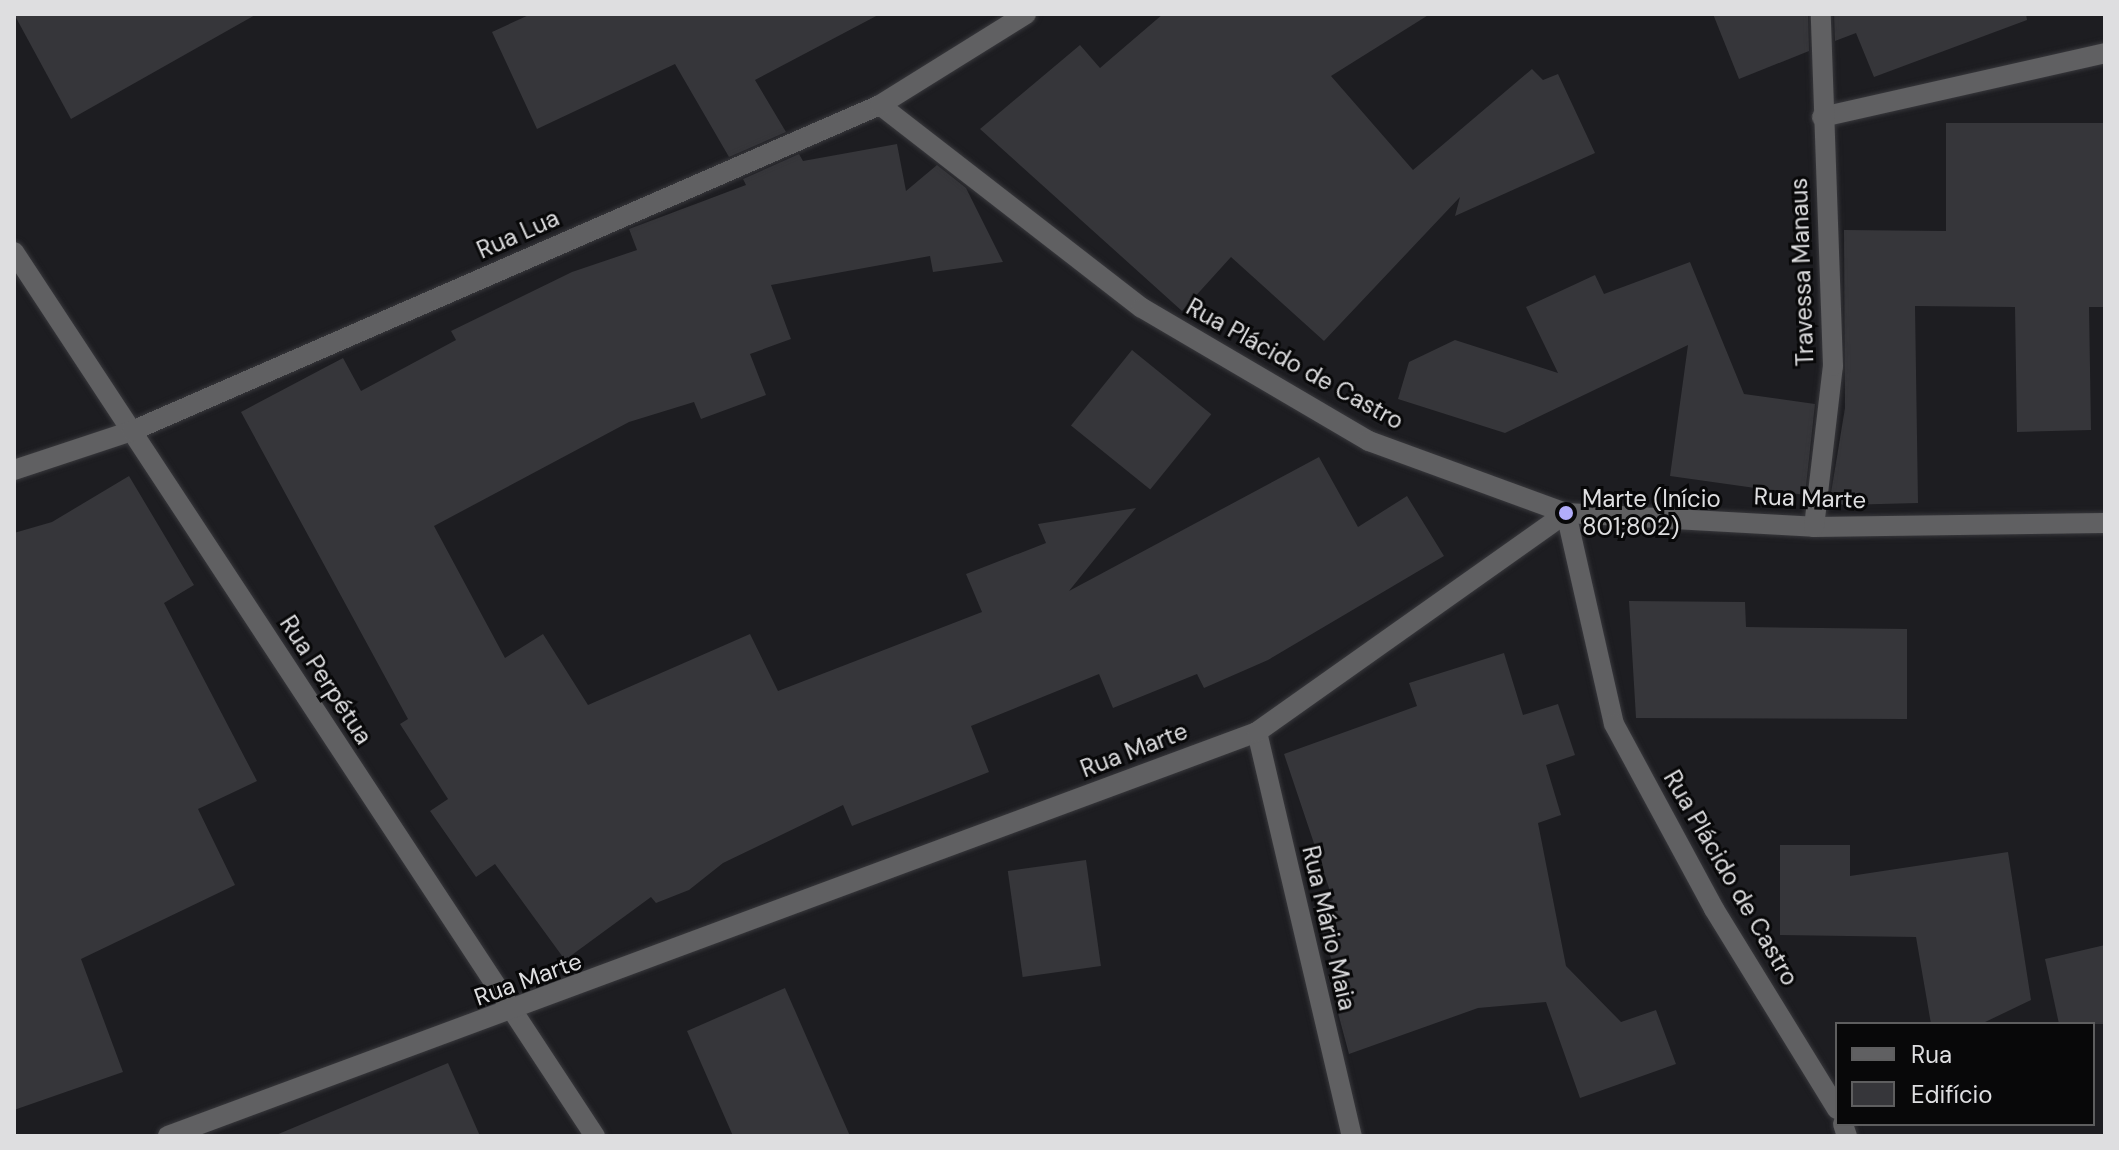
<!DOCTYPE html>
<html>
<head>
<meta charset="utf-8">
<style>
	body { margin:0 }
	#map { position:relative; width:2119px; height:1150px; overflow:hidden; background:#1d1d21; font-family:"DM Sans",sans-serif }
	div>[style] { position:absolute }
	[style*='--x'] { left:calc(var(--x)*1px); top:calc(var(--y)*1px); width:calc(var(--w)*1px); rotate:calc(var(--a)*1deg) }
	.building>* { inset:0; background:#36363a; transform-origin:0 0 }
	.roads { filter:drop-shadow(0 0 2px #38383c) drop-shadow(0 0 2px #38383c) }
	.minor>* { height:20px; margin:-10px; padding:0 10px; transform-origin:10px; border-radius:10px; background:#606062 }
	.dots>* { width:22px; height:22px; translate:-50% -50%; box-sizing:border-box; border:4px solid #080809; border-radius:50% }
	span { translate:-50% -50%; white-space:nowrap; text-align:center; line-height:1.15; -webkit-text-stroke:6px #080809; paint-order:stroke }
	.street-label { font-size:24px; color:#dedee0 }
	.poi-label { font-size:24px; color:#dedee0 }
	.left { translate:0 -50%; text-align:left }
	.frame { position:absolute; inset:0; border:16px solid #dedee0; pointer-events:none }
	.legend { position:absolute; left:1835px; top:1022px; width:260px; height:104px; box-sizing:border-box; background:#080809; border:2px solid #5e5e5f; margin:0; padding:10px 14px; list-style:none; font-size:24px; color:#dedee0 }
	.legend li { display:flex; align-items:center; gap:16px; height:40px }
	.legend b { width:40px; border:2px solid #5e5e5f }
</style>
</head>
<body>
<div id="map">
	<div class="building">
		<i style="clip-path:polygon(14px 14px,257px 14px,71px 119px)"></i>
		<i style="clip-path:polygon(531px 14px,880px 14px,755px 80px,786px 132px,729px 157px,675px 64px,537px 129px,492px 32px)"></i>
		<i style="clip-path:polygon(1163px 14px,1430px 14px,1331px 76px,1413px 170px,1532px 69px,1543px 80px,1558px 74px,1595px 153px,1455px 216px,1460px 197px,1324px 341px,1231px 257px,1182px 311px,980px 129px,1080px 45px,1100px 68px)"></i>
		<i style="clip-path:polygon(1713px 14px,1808px 14px,1809px 51px,1739px 79px)"></i>
		<i style="clip-path:polygon(1834px 14px,2026px 14px,2027px 20px,1874px 77px,1856px 33px,1835px 41px)"></i>
		<i style="clip-path:polygon(1946px 123px,2105px 123px,2105px 307px,2089px 307px,2091px 430px,2017px 432px,2015px 307px,1915px 306px,1918px 503px,1843px 505px,1830px 499px,1845px 408px,1844px 230px,1946px 231px)"></i>
		<i style="clip-path:polygon(897px 144px,906px 191px,937px 165px,966px 188px,1003px 262px,933px 272px,930px 256px,771px 285px,791px 339px,750px 354px,766px 395px,701px 419px,694px 402px,629px 422px,434px 526px,505px 658px,543px 634px,588px 705px,750px 634px,778px 691px,982px 612px,966px 574px,1046px 543px,1038px 524px,1136px 508px,1069px 591px,1319px 457px,1358px 527px,1407px 496px,1444px 556px,1268px 660px,1204px 688px,1197px 674px,1113px 708px,1099px 674px,971px 726px,989px 772px,852px 826px,843px 805px,723px 863px,689px 890px,656px 903px,651px 897px,565px 960px,495px 864px,476px 877px,430px 811px,448px 799px,400px 724px,408px 719px,241px 412px,343px 358px,361px 391px,456px 340px,451px 331px,572px 272px,637px 250px,629px 229px,746px 185px,743px 179px,799px 154px,803px 161px)"></i>
		<i style="clip-path:polygon(1690px 262px,1744px 394px,1815px 404px,1805px 495px,1670px 476px,1688px 345px,1505px 433px,1398px 399px,1409px 362px,1455px 340px,1558px 373px,1526px 307px,1595px 275px,1604px 294px)"></i>
		<i style="left:1132px;top:350px;width:102px;height:97px;rotate:39deg"></i>
		<i style="clip-path:polygon(129px 476px,194px 585px,164px 603px,257px 781px,198px 809px,235px 885px,81px 959px,123px 1072px,14px 1110px,14px 533px,52px 522px)"></i>
		<i style="clip-path:polygon(1629px 601px,1745px 602px,1746px 627px,1907px 629px,1907px 719px,1636px 718px)"></i>
		<i style="clip-path:polygon(1504px 653px,1523px 715px,1558px 704px,1575px 755px,1546px 765px,1561px 815px,1538px 823px,1566px 966px,1621px 1022px,1656px 1010px,1676px 1064px,1580px 1098px,1546px 1002px,1478px 1008px,1349px 1054px,1328px 976px,1337px 975px,1313px 907px,1333px 900px,1284px 754px,1417px 706px,1409px 683px)"></i>
		<i style="clip-path:polygon(1780px 845px,1850px 845px,1850px 876px,2008px 852px,2031px 1000px,1981px 1024px,1931px 1024px,1916px 937px,1780px 935px)"></i>
		<i style="left:1086px;top:860px;width:107px;height:79px;rotate:82deg"></i>
		<i style="clip-path:polygon(2105px 945px,2105px 1024px,2059px 1024px,2045px 959px)"></i>
		<i style="clip-path:polygon(785px 988px,850px 1136px,733px 1136px,687px 1031px)"></i>
		<i style="clip-path:polygon(448px 1063px,480px 1136px,276px 1136px,276px 1135px)"></i>
	</div>
	<div class="roads">
		<div class="minor">
			<i style="--x:880;--y:105;--w:331;--a:37.8"></i>
			<i style="--x:1142;--y:308;--w:263;--a:30.4"></i>
			<i style="--x:1369;--y:441;--w:210;--a:20.1"></i>
			<i style="--x:1566;--y:513;--w:248;--a:3.2"></i>
			<i style="--x:1814;--y:527;--w:291;--a:-0.8"></i>
			<i style="--x:1822;--y:117;--w:290;--a:-12.7"></i>
			<i style="--x:14;--y:252;--w:1058;--a:56.69"></i>
			<i style="--x:14;--y:470;--w:124;--a:-18.3"></i>
			<i style="--x:132;--y:431;--w:816;--a:-23.55"></i>
			<i style="--x:880;--y:105;--w:172;--a:-31.9"></i>
			<i style="--x:1566;--y:513;--w:216;--a:77.2"></i>
			<i style="--x:1614;--y:724;--w:210;--a:61.6"></i>
			<i style="--x:1714;--y:909;--w:235;--a:58.4"></i>
			<i style="--x:1814;--y:527;--w:162;--a:-83.3"></i>
			<i style="--x:1833;--y:366;--w:352;--a:-92"></i>
			<i style="--x:1257;--y:732;--w:415;--a:76.8"></i>
			<i style="--x:1843;--y:1124;--w:13;--a:72"></i>
			<i style="--x:168;--y:1136;--w:1162;--a:-20.35"></i>
			<i style="--x:1257;--y:732;--w:379;--a:-35.3"></i>
		</div>
	</div>
	<div class="dots">
		<i style="left:1566px;top:513px;background:#b1adfa"></i>
	</div>
	<div class="street-label">
		<span style="left:518px;top:234px;rotate:-24deg">Rua Lua</span>
		<span style="left:1802px;top:272px;rotate:-92deg">Travessa Manaus</span>
		<span style="left:1295px;top:364px;rotate:29deg">Rua Plácido de Castro</span>
		<span style="left:1810px;top:498px;rotate:2deg">Rua Marte</span>
		<span style="left:326px;top:680px;rotate:57deg">Rua Perpétua</span>
		<span style="left:1134px;top:750px;rotate:-21deg">Rua Marte</span>
		<span style="left:1731px;top:878px;rotate:60deg">Rua Plácido de Castro</span>
		<span style="left:1329px;top:928px;rotate:77deg">Rua Mário Maia</span>
		<span style="left:528px;top:979px;rotate:-20deg">Rua Marte</span>
	</div>
	<div class="poi-label">
		<span class="left" style="left:1582px;top:513px">Marte (Início<br>801;802)</span>
	</div>
	<div class="frame"></div>
	<ul class="legend">
	<li><b style="height:10px;background:#606062"></b>Rua</li>
	<li><b style="height:22px;background:#36363a"></b>Edifício</li>
	</ul>
</div>
</body>
</html>
